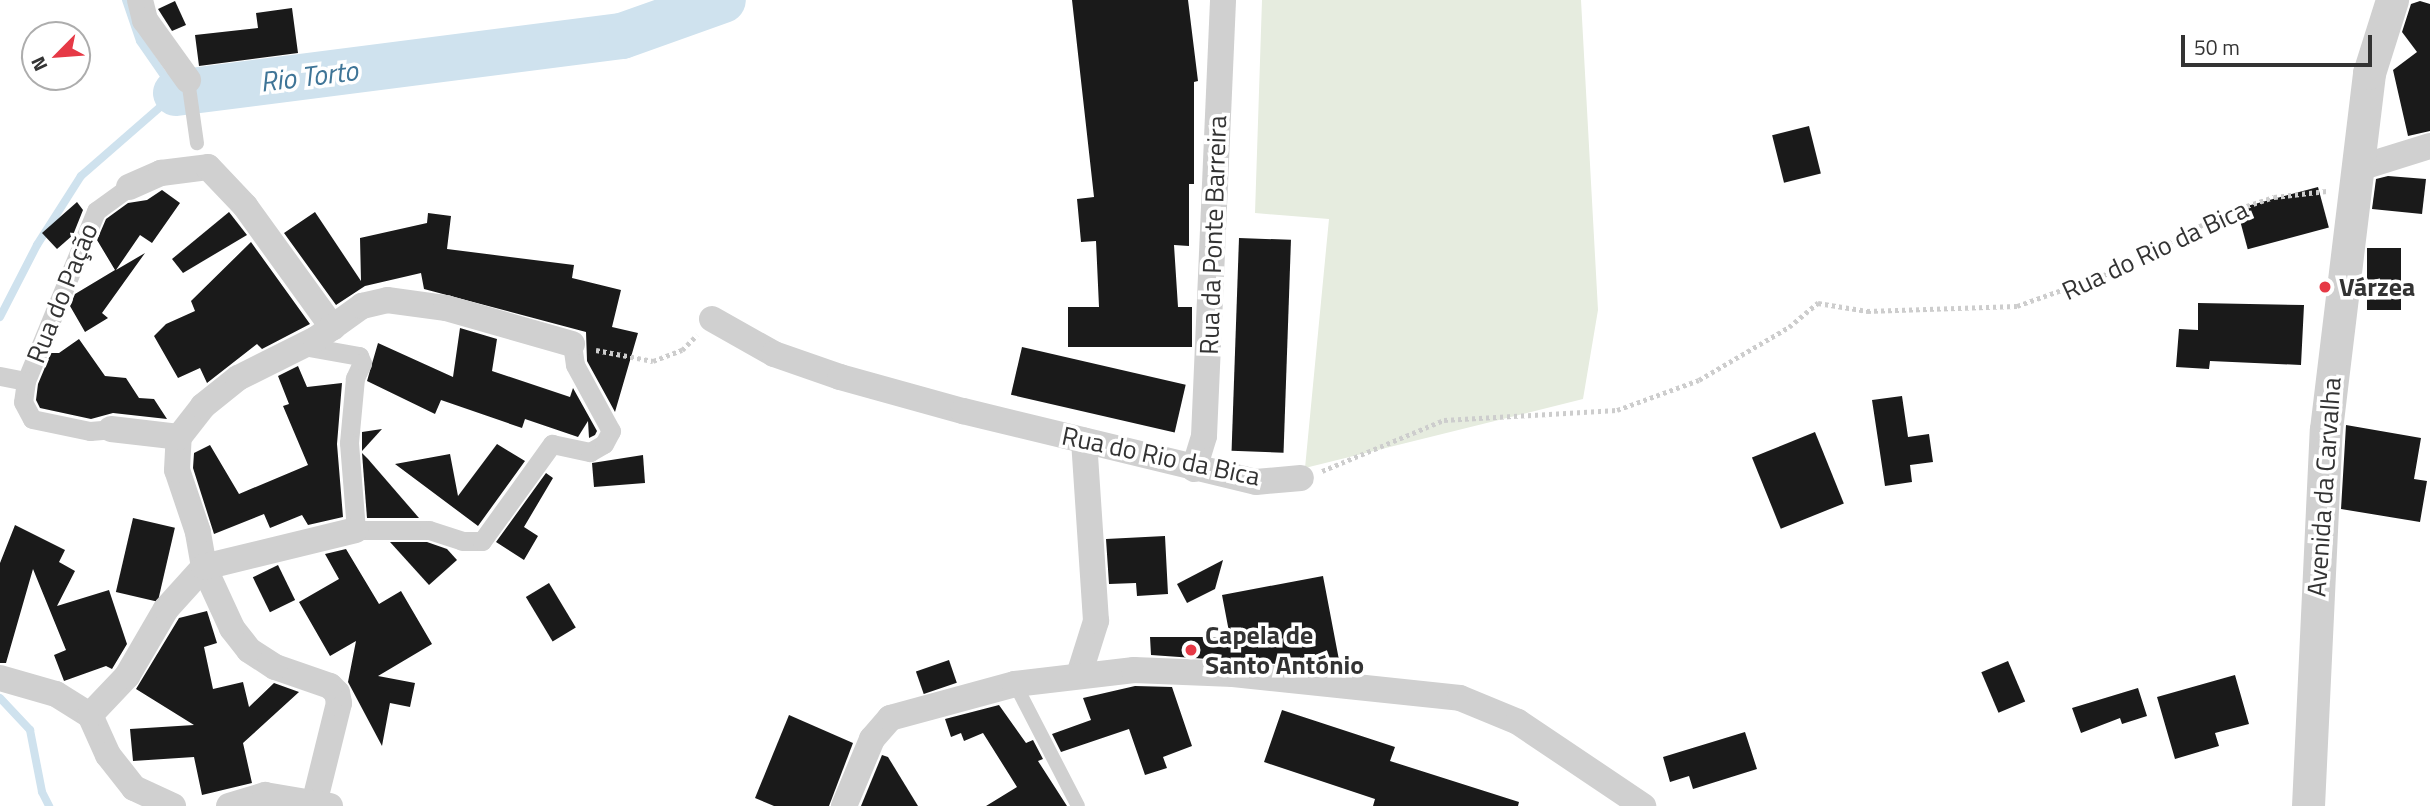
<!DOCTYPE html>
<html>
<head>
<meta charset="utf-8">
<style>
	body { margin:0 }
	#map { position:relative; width:2430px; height:806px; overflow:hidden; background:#fff; font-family:"Titillium Web",sans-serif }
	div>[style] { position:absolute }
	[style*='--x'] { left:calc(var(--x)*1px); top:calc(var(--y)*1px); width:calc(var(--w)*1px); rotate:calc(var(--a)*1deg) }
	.green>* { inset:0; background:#e6ecdf }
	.stream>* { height:8px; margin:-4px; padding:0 4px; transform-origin:4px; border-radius:4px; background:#cfe2ee }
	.river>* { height:46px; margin:-23px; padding:0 23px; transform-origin:23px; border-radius:23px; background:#cfe2ee }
	.building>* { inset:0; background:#1a1a1a; transform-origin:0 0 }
	.path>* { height:4.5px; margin-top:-2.25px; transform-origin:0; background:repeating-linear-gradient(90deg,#cdcdcd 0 3.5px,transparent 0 7px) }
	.service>* { height:14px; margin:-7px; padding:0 7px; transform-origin:7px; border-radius:7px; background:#d0d0d0 }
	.pedestrian>* { height:19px; margin:-9.5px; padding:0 9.5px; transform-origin:9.5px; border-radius:9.5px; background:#d0d0d0 }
	.minor>* { height:26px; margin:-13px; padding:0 13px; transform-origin:13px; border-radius:13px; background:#d0d0d0 }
	.tertiary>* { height:33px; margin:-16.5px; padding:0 16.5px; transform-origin:16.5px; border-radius:16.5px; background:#d0d0d0 }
	.dots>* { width:19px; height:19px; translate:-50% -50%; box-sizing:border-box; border:4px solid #fff; border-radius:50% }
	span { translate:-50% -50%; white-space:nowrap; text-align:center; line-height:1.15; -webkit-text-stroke:7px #fff; paint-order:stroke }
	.street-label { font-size:26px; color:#333 }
	.poi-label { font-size:26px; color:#333; font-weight:700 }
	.left { translate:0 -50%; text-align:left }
	.water-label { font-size:28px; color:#3f7597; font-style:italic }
	.north { position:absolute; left:21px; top:21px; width:70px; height:70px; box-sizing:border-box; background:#fff; border:2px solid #adadad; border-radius:50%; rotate:245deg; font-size:19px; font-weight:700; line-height:28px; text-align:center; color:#333 }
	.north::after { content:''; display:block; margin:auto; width:24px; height:32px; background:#e63946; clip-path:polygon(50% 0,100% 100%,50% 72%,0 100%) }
	.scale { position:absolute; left:2181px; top:35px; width:191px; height:32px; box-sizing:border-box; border:4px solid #333; border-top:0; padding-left:9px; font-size:21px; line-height:24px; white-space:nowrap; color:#333; -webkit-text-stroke:5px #fff; paint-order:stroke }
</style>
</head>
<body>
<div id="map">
	<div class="green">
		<i style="clip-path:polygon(1262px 0,1581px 0,1598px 310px,1583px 399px,1305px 468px,1329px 219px,1255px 213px)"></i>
	</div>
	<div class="stream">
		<i style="--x:0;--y:317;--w:81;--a:-62.8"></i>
		<i style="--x:37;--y:245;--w:82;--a:-57.5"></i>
		<i style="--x:81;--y:176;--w:126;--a:-41.1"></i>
		<i style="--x:176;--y:93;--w:63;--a:-124.7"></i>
		<i style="--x:140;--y:41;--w:43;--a:-108.9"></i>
		<i style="--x:0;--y:698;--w:44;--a:46.8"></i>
		<i style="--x:30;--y:730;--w:63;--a:79"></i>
		<i style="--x:42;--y:792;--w:16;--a:63"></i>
	</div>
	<div class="river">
		<i style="--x:176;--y:93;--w:450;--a:-7.3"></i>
		<i style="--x:622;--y:36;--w:107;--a:-19.6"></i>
	</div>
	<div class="building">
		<i style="clip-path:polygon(1072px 0,1188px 0,1198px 81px,1194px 82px,1194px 184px,1189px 184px,1189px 246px,1174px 245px,1178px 307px,1192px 307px,1192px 347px,1068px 347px,1068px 307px,1099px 307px,1096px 241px,1081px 242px,1077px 199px,1094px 197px)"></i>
		<i style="clip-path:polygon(175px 1px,186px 25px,172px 31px,158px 9px)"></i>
		<i style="clip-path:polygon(2420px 1px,2430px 4px,2430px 131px,2408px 136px,2393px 70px,2417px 52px,2402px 32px,2411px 4px)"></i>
		<i style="clip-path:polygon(292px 8px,298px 53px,199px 66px,195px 35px,258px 28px,256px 13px)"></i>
		<i style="left:1809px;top:126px;width:49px;height:38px;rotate:76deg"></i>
		<i style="clip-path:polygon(2388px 176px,2426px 179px,2422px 214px,2372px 209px,2376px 179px)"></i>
		<i style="left:2318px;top:187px;width:42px;height:84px;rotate:75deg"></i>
		<i style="clip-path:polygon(162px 190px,180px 203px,152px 243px,140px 235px,116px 270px,145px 253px,102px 313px,108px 318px,85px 332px,70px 306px,75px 294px,115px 270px,97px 240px,106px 219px,128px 203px,147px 200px)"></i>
		<i style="clip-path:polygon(77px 202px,83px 210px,73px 235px,57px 249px,42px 233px)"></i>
		<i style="clip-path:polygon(229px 212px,247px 235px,183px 273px,172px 259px)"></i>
		<i style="clip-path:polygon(315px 212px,361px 281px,360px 238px,427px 223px,428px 213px,451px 216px,447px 249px,574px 265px,572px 278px,621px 290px,612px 327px,638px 333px,615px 412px,587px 361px,586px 332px,424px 289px,421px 273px,365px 286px,336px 305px,284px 233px)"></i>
		<i style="left:1239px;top:238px;width:52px;height:213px;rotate:2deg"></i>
		<i style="clip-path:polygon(251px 242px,310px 324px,262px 349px,257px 344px,207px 383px,200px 368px,178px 378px,154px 336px,166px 324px,195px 311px,191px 301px)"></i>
		<i style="left:2367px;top:248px;width:34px;height:62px"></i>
		<i style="clip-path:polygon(2198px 303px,2304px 305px,2301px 365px,2210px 361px,2209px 369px,2176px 367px,2179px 329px,2198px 330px)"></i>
		<i style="clip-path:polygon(460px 328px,497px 339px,492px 371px,570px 397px,573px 388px,597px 431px,595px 435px,589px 438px,588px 421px,578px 437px,525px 419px,522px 428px,441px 400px,435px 414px,367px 381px,378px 343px,453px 377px)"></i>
		<i style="clip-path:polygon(79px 339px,105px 376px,126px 378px,139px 398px,154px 399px,167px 419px,113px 413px,91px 419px,40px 408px,36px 400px,38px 384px,51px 353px,59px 353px)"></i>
		<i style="left:1022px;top:347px;width:168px;height:49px;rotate:13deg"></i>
		<i style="clip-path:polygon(298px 366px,307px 387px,342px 383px,337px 444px,343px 517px,308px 525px,302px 515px,270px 528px,264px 514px,214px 534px,193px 468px,194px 453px,210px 445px,239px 494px,308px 465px,283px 406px,289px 404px,278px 376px)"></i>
		<i style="clip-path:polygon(1902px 396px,1908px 437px,1929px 434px,1933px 462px,1910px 465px,1912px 482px,1885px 486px,1872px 400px)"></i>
		<i style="clip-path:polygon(2346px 425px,2421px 438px,2414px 479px,2427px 481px,2420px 522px,2341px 509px)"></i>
		<i style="clip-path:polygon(382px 429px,362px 451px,362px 432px)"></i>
		<i style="left:1815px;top:432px;width:77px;height:68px;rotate:68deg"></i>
		<i style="clip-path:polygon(497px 444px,525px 461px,478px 526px,395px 464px,450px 454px,458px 496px)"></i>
		<i style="clip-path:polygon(362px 453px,368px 459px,419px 518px,367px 518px)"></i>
		<i style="clip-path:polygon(643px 455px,645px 483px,594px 487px,592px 463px)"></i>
		<i style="clip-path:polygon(546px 473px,553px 478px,524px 527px,538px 536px,524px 560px,496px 542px)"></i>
		<i style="left:133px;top:518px;width:43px;height:76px;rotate:13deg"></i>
		<i style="clip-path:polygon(15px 525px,65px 550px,59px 562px,75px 571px,57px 606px,109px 590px,127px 644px,112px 669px,106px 666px,64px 681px,54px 655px,66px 650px,33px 569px,6px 663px,0 663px,0 563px)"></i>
		<i style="clip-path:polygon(1165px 536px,1168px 594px,1137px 596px,1136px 583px,1109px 584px,1106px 539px)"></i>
		<i style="clip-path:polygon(390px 542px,427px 542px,447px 549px,457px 560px,429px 585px)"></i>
		<i style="clip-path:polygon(346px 549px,379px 604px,401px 591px,432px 644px,378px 676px,415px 683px,410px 707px,390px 703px,382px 746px,348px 682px,356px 641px,330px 656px,299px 602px,339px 579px,325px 554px)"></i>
		<i style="clip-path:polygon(1223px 560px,1215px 589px,1187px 603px,1177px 584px)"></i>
		<i style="left:278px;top:565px;width:39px;height:28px;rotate:64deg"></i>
		<i style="clip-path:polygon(1323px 576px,1339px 660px,1306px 666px,1151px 655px,1150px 637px,1230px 637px,1222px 595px)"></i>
		<i style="left:549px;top:583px;width:52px;height:27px;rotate:59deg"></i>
		<i style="clip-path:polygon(207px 611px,217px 643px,204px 647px,213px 689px,243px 682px,249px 707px,274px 683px,299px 692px,243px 743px,252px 783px,202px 795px,194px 757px,133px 761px,130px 729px,194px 725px,136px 689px,179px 618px)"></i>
		<i style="left:949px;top:660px;width:24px;height:35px;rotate:71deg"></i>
		<i style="left:2008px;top:661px;width:44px;height:29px;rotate:67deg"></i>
		<i style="clip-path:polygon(2235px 675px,2249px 724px,2215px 733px,2219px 746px,2175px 759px,2157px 697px)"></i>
		<i style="clip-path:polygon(1135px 686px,1172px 687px,1192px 746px,1163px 757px,1167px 768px,1145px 775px,1129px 729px,1061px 752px,1052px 734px,1091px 720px,1083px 698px)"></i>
		<i style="clip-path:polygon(2138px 688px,2147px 716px,2122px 724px,2120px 718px,2081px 733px,2072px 708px)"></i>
		<i style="clip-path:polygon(999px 705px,1026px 743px,1033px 740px,1043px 759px,1038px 761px,1067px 806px,986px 806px,1017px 787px,983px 733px,964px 741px,961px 733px,951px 737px,945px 719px)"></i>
		<i style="clip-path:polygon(1282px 710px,1395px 747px,1390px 761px,1519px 802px,1518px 806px,1373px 806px,1375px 799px,1264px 762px)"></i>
		<i style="clip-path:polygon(789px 715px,853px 743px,829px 806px,774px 806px,755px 798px)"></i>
		<i style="clip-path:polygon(1745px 732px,1757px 769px,1693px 789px,1689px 776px,1670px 782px,1663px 757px)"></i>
		<i style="clip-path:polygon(882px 755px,888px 757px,918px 806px,861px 806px)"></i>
	</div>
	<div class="path">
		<i style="--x:596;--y:350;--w:58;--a:10.9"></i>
		<i style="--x:653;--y:361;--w:31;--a:-21"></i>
		<i style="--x:682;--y:350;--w:21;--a:-45"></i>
		<i style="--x:1322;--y:471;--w:132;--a:-22.7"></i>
		<i style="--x:1444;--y:420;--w:173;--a:-3.3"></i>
		<i style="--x:1617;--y:410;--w:87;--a:-20.1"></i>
		<i style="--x:1699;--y:380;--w:104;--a:-30.5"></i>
		<i style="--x:1789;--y:327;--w:38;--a:-40"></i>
		<i style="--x:1818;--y:303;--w:50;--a:9.3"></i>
		<i style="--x:1867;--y:311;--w:150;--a:-1.9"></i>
		<i style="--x:2017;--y:306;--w:116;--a:-19.7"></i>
		<i style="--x:2126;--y:267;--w:107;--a:-29"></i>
		<i style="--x:2220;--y:215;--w:57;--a:-18.4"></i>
		<i style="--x:2274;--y:197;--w:53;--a:-6.5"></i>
	</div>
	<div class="service">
		<i style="--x:188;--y:80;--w:64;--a:81.9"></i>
		<i style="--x:1015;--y:684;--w:137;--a:62.7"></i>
	</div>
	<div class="pedestrian">
		<i style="--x:303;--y:346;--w:57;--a:10.1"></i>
		<i style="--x:359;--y:356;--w:8;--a:67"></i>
		<i style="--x:362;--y:363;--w:17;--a:115"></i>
		<i style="--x:355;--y:378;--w:65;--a:95.3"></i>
		<i style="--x:349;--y:443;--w:87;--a:85.4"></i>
		<i style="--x:356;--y:530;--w:73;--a:0"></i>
		<i style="--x:429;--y:530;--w:35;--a:18"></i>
		<i style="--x:462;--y:541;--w:20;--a:0"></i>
		<i style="--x:482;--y:541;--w:120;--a:-54.2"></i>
		<i style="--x:552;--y:444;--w:39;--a:12"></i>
		<i style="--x:590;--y:452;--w:16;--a:-30"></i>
		<i style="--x:604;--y:444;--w:15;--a:-62"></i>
		<i style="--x:611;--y:431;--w:75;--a:-118.6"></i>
		<i style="--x:575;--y:365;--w:21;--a:-98"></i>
		<i style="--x:0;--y:376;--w:26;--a:11"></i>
		<i style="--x:26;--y:381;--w:184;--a:-67.6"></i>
		<i style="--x:96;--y:211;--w:41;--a:-36"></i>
		<i style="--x:26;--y:381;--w:21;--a:98"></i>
		<i style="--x:23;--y:402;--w:19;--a:62"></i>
		<i style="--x:32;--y:419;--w:59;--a:11.7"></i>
		<i style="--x:90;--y:431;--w:21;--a:-5"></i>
	</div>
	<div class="minor">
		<i style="--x:140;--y:0;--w:21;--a:76"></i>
		<i style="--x:145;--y:20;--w:74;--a:54.4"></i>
		<i style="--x:2356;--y:169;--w:77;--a:-17.3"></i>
		<i style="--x:129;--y:187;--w:35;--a:-24"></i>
		<i style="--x:161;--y:173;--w:47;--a:-7.3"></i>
		<i style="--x:208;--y:167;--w:54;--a:46.5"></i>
		<i style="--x:245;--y:206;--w:150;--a:54.2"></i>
		<i style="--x:712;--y:319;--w:71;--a:29.4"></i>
		<i style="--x:774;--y:354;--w:70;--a:19.2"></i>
		<i style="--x:840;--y:377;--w:128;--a:15.5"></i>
		<i style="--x:963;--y:411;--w:301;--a:13.6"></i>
		<i style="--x:1256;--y:482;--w:45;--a:-5.1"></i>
		<i style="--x:111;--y:429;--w:68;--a:6.7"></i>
		<i style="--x:1194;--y:469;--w:34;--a:-73"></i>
		<i style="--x:1204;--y:436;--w:436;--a:-87.5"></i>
		<i style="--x:1079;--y:675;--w:57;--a:-72.5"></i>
		<i style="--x:1096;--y:621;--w:181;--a:-93.8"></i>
		<i style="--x:0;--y:678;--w:58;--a:15.9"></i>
		<i style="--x:56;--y:694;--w:40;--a:32"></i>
		<i style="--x:90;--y:715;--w:44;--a:65.8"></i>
		<i style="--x:108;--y:755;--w:42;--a:51.8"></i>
		<i style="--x:134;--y:788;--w:43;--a:24.8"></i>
		<i style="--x:90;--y:715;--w:54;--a:-46.5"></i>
		<i style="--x:127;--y:676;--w:78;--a:-59.8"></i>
		<i style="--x:166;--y:609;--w:57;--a:-47.9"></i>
		<i style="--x:204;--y:567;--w:36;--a:-100"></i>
		<i style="--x:198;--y:532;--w:65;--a:-108.7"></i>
		<i style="--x:177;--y:470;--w:33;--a:-87"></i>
		<i style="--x:179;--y:437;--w:39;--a:-52"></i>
		<i style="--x:203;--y:406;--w:45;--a:-38.7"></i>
		<i style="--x:238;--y:378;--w:87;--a:-26.6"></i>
		<i style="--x:316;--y:339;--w:57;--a:-35.7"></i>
		<i style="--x:362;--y:306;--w:26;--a:-13"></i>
		<i style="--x:387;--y:300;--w:60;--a:7.7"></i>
		<i style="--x:446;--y:308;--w:131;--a:15.9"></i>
		<i style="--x:315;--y:800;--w:100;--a:-76.1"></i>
		<i style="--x:339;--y:703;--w:10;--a:-101"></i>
		<i style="--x:337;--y:693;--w:10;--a:-135"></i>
		<i style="--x:330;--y:686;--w:58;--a:-160.9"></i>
		<i style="--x:275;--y:667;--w:31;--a:-147"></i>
		<i style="--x:249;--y:650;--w:28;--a:-128"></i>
		<i style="--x:232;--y:628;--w:67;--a:-114.7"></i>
		<i style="--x:204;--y:567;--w:156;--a:-13.7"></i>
		<i style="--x:229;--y:806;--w:38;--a:-17"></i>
		<i style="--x:265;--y:795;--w:66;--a:9.6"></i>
		<i style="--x:844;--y:806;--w:73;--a:-67.3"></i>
		<i style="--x:872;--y:739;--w:28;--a:-49"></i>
		<i style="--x:890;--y:718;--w:130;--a:-15.2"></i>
		<i style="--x:1015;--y:684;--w:120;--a:-6.7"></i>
		<i style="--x:1134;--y:670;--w:99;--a:2.3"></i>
		<i style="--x:1233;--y:674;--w:228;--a:6"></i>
		<i style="--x:1460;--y:698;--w:63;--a:22.5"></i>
		<i style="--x:1518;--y:722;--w:151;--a:33.9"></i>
	</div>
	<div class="tertiary">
		<i style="--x:2308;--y:806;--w:377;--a:-87.3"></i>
		<i style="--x:2326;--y:429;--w:359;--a:-83.1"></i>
		<i style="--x:2369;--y:73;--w:77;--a:-72.5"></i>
	</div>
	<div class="dots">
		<i style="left:2325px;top:287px;background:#e63946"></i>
		<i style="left:1191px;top:650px;background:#e63946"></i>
	</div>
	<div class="street-label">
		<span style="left:1213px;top:235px;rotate:-88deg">Rua da Ponte Barreira</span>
		<span style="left:2155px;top:250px;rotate:-25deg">Rua do Rio da Bica</span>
		<span style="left:62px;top:293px;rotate:-68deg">Rua do Pação</span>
		<span style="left:1161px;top:456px;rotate:12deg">Rua do Rio da Bica</span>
		<span style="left:2324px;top:487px;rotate:-86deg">Avenida da Carvalha</span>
	</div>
	<div class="poi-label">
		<span class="left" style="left:2339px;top:287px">Várzea</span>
		<span class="left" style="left:1205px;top:650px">Capela de<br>Santo António</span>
	</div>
	<div class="water-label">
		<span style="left:309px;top:76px;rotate:-7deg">Rio Torto</span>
	</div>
	<div class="north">N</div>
	<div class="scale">50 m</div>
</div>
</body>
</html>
